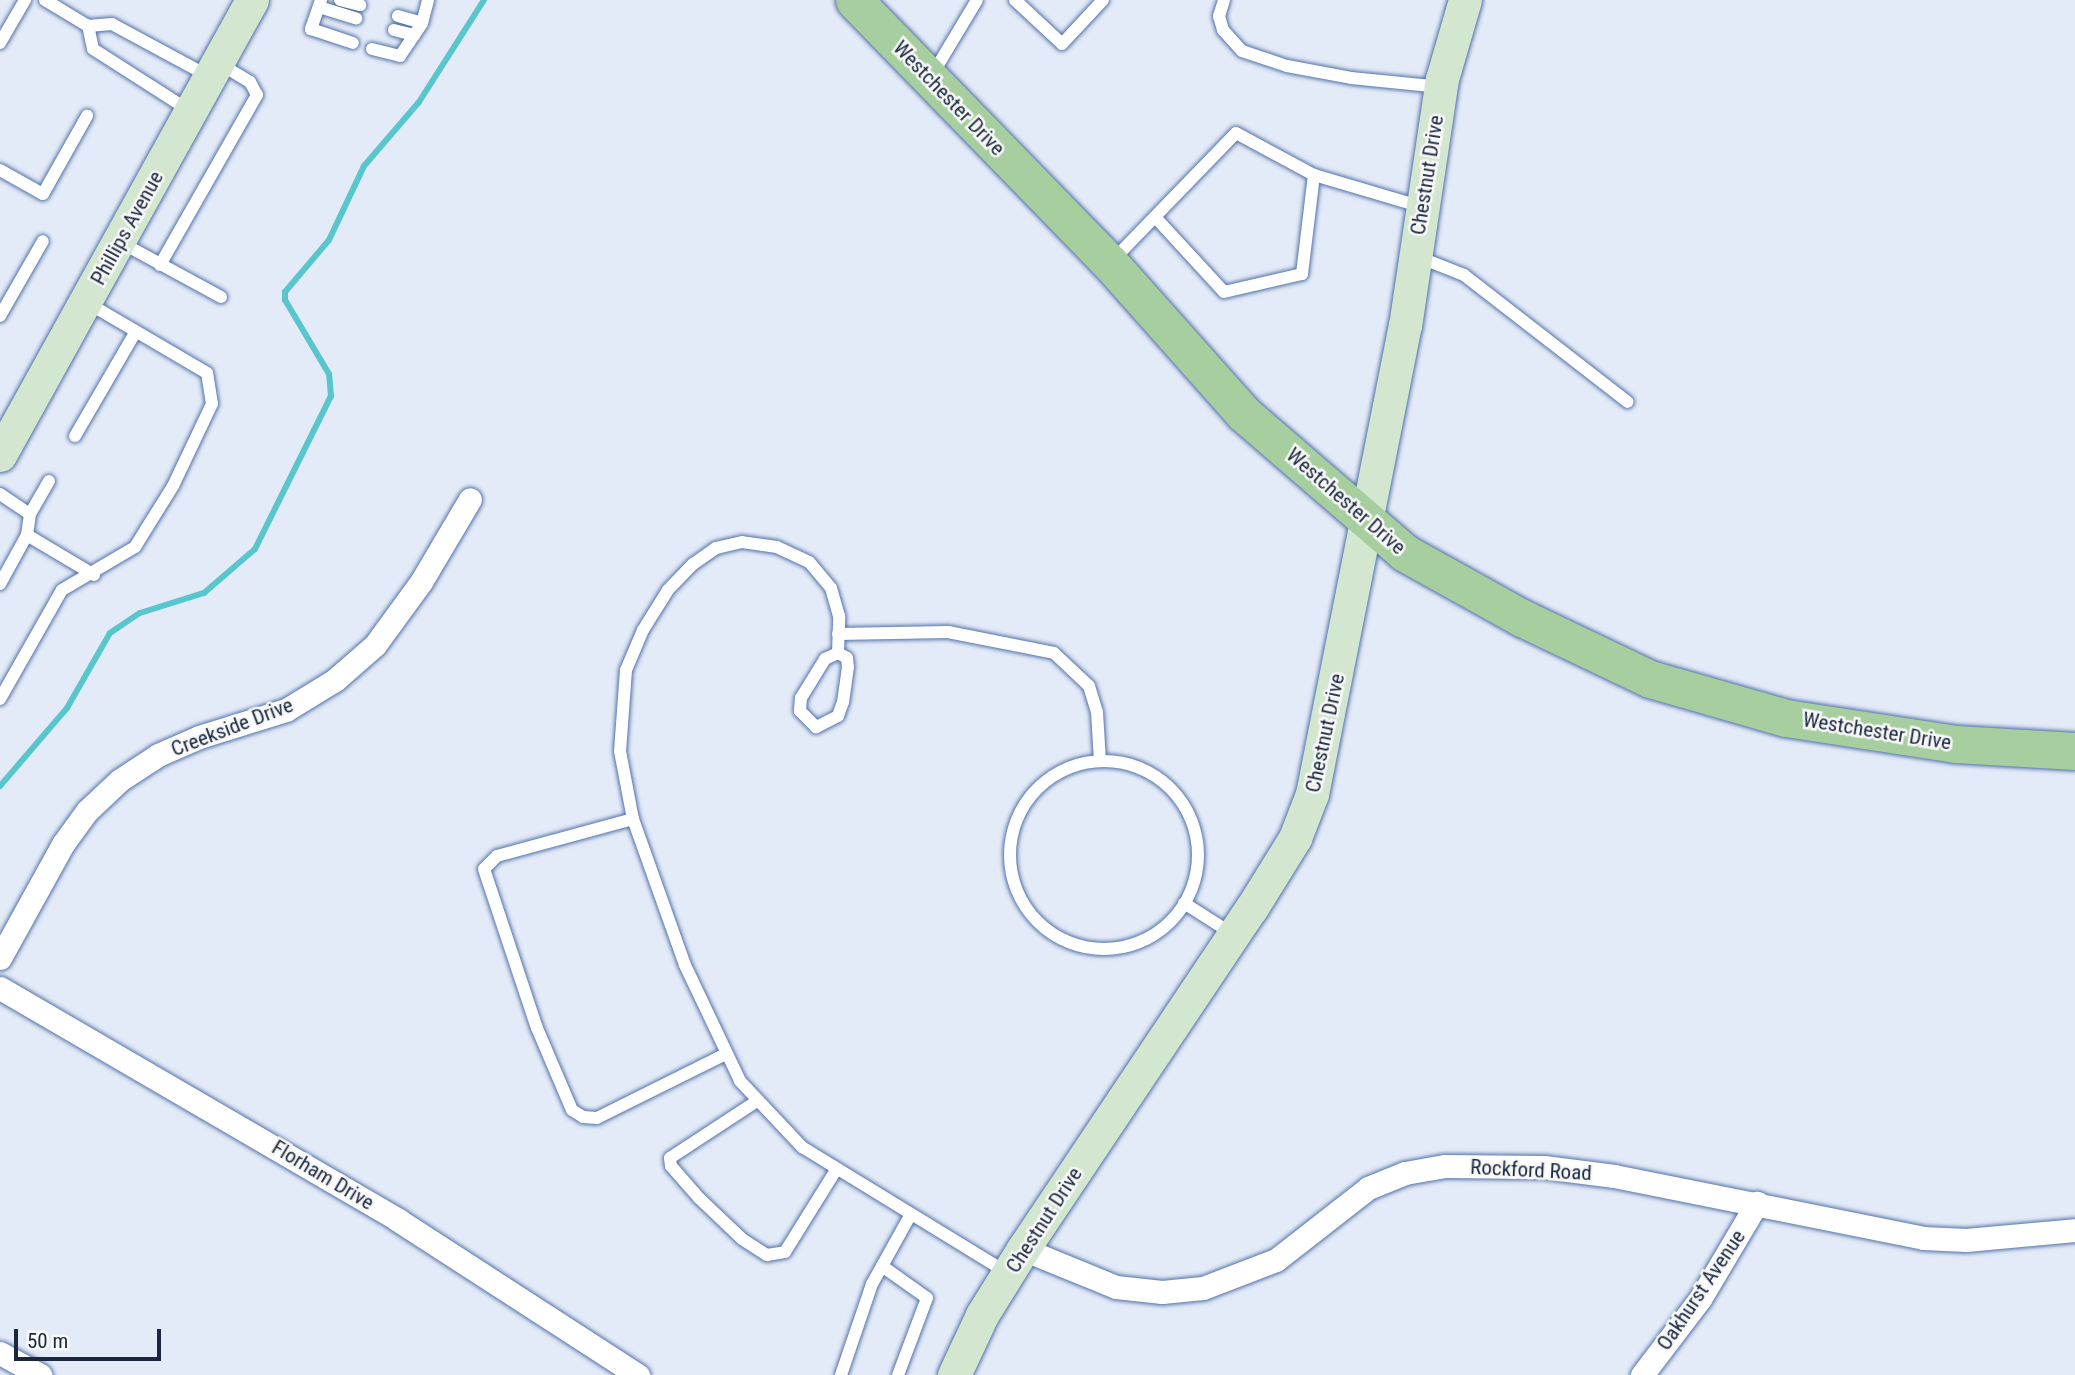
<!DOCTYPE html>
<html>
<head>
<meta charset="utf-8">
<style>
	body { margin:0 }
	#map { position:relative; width:2075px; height:1375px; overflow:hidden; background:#e4ebf8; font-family:"Roboto Condensed",sans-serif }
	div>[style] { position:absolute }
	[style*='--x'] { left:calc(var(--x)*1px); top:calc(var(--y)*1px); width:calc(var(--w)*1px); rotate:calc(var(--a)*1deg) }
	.stream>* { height:6px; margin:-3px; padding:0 3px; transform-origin:3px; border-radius:3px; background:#58c6cc }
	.roads { filter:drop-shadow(0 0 2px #5272aa) drop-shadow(0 0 2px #5272aa) }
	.lane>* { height:12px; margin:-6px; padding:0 6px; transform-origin:6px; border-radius:6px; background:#fff }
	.lane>.ring { margin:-6px; padding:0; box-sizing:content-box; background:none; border:12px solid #fff; border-radius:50% }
	.street>* { height:23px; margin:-11.5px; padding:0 11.5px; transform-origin:11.5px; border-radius:11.5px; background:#fff }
	.secondary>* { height:33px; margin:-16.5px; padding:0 16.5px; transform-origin:16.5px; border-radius:16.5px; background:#d3e6cf }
	.primary>* { height:37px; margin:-18.5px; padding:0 18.5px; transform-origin:18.5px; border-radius:18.5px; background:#a6ce9f }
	span { translate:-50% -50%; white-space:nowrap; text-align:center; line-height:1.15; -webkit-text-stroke:5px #f8f8f8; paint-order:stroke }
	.street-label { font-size:21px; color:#1a273e }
	.scale { position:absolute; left:14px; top:1329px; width:147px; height:32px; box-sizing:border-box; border:4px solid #1a273e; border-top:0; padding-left:9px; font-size:21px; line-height:24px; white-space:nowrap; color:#1a273e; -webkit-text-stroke:5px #f8f8f8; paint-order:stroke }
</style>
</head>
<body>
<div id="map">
	<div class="stream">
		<i style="--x:0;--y:786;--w:103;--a:-49.3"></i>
		<i style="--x:67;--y:708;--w:86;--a:-60.2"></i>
		<i style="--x:110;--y:633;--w:36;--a:-34"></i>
		<i style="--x:140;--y:613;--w:67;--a:-17.4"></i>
		<i style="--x:204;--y:593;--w:67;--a:-40.8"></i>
		<i style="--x:255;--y:549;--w:171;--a:-63.6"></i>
		<i style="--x:331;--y:396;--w:22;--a:-95"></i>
		<i style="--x:329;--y:374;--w:86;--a:-120.7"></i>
		<i style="--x:285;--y:300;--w:8;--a:-90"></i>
		<i style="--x:285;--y:292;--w:68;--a:-49.8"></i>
		<i style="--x:329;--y:240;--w:82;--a:-64.7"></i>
		<i style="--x:364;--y:166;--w:84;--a:-49.3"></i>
		<i style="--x:419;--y:102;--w:121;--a:-57.5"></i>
	</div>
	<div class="roads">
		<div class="lane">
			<i style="--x:45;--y:0;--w:50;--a:31.2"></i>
			<i style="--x:321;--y:0;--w:31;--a:109"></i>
			<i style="--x:311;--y:29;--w:44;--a:18.4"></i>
			<i style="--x:340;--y:0;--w:21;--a:14"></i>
			<i style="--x:1015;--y:0;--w:64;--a:43.1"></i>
			<i style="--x:1062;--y:44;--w:60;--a:-47"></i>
			<i style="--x:1224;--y:0;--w:17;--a:107"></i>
			<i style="--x:1219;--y:16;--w:15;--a:74"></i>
			<i style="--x:1223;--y:30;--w:28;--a:48"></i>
			<i style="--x:1242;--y:51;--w:47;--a:18.4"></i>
			<i style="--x:1287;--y:66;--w:65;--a:10.6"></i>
			<i style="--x:1351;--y:78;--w:90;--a:5.7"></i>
			<i style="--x:319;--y:7;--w:39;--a:17"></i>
			<i style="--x:398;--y:16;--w:25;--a:16"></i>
			<i style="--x:394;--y:30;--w:21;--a:14"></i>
			<i style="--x:0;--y:43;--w:50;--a:-59.8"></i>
			<i style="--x:372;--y:49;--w:29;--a:14"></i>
			<i style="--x:400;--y:56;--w:40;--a:-56"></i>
			<i style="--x:422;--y:23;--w:24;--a:-75"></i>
			<i style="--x:932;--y:75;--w:87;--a:-59"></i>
			<i style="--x:190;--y:111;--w:115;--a:-147.4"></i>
			<i style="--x:93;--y:49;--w:24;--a:-102"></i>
			<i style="--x:88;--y:26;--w:24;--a:-5"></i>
			<i style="--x:112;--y:24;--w:109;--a:28.4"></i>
			<i style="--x:0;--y:170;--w:49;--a:29.2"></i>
			<i style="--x:43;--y:194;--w:90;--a:-60.6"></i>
			<i style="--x:1156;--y:218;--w:100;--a:47.4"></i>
			<i style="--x:1224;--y:292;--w:80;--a:-13"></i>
			<i style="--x:1302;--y:274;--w:100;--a:-83.1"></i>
			<i style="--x:120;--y:242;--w:115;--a:28.6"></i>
			<i style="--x:1416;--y:256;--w:52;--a:21.6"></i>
			<i style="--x:1464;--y:275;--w:207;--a:37.8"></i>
			<i style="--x:1112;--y:261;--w:178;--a:-45.9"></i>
			<i style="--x:1236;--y:133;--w:89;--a:28.3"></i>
			<i style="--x:1314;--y:175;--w:114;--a:16.4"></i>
			<i style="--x:160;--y:265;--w:196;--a:-60.3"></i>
			<i style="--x:257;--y:95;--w:15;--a:-118"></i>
			<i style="--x:250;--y:82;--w:35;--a:-149"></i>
			<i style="--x:0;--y:316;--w:86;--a:-60.2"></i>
			<i style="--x:75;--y:436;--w:121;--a:-59.8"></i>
			<i style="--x:0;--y:494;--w:36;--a:34"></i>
			<i style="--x:30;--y:514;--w:21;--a:98"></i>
			<i style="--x:30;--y:514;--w:38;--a:-60"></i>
			<i style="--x:0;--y:584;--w:56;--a:-61.1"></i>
			<i style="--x:27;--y:535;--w:78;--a:30.8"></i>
			<i style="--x:838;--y:634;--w:110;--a:-1"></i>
			<i style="--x:948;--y:632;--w:108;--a:11.2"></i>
			<i style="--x:1054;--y:653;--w:48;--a:43.3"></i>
			<i style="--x:1089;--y:686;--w:27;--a:73"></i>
			<i style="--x:1097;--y:712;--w:49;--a:86.5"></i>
			<i style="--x:838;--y:653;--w:37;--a:-88"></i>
			<i style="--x:839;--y:616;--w:29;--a:-106"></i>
			<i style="--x:831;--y:588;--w:34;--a:-130"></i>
			<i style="--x:809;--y:562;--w:35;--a:-155"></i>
			<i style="--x:777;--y:547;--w:35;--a:-172"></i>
			<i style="--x:742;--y:542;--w:27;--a:167"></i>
			<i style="--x:716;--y:548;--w:28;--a:145"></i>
			<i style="--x:693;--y:564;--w:36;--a:134"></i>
			<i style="--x:668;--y:590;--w:47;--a:122"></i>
			<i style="--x:643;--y:630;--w:43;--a:113"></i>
			<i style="--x:626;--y:670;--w:81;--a:94.2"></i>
			<i style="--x:620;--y:751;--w:69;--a:79.2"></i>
			<i style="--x:633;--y:819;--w:155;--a:70.4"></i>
			<i style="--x:685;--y:965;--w:128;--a:64.6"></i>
			<i style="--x:740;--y:1081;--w:91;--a:46.8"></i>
			<i style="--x:802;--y:1147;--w:241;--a:31.5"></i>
			<i style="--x:838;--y:653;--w:10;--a:29"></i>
			<i style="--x:847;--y:658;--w:9;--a:84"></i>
			<i style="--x:848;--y:667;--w:35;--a:98"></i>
			<i style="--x:843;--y:702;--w:15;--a:110"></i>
			<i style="--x:838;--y:716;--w:25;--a:153"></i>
			<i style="--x:816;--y:727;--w:23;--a:-135"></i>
			<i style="--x:800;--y:711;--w:13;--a:-86"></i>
			<i style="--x:801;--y:698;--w:46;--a:-58.4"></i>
			<i style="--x:825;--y:659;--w:14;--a:-25"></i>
			<i style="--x:0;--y:699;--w:125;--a:-60.4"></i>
			<i style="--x:62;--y:590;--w:85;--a:-30.5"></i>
			<i style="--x:135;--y:547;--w:72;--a:-58.1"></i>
			<i style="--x:173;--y:486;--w:91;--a:-64.6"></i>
			<i style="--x:212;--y:404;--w:31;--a:-99"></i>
			<i style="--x:207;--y:373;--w:140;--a:-149.6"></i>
			<i class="ring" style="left:1010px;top:761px;width:176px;height:176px"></i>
			<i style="--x:633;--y:819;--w:141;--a:164.8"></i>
			<i style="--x:497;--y:856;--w:18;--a:135"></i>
			<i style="--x:484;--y:869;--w:168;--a:71.6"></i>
			<i style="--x:537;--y:1028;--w:89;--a:66.9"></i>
			<i style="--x:572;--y:1110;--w:13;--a:32"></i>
			<i style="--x:583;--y:1117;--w:14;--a:4"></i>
			<i style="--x:597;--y:1118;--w:144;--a:-26.4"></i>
			<i style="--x:1184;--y:903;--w:59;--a:32.6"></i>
			<i style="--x:757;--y:1101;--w:104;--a:146.8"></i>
			<i style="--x:670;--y:1158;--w:8;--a:83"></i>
			<i style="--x:671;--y:1166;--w:43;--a:48.8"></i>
			<i style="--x:699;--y:1198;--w:59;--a:43.6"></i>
			<i style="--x:742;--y:1239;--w:30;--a:33"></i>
			<i style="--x:767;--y:1255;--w:18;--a:-9"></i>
			<i style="--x:785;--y:1252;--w:97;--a:-58.1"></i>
			<i style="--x:882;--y:1266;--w:55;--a:35.4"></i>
			<i style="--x:927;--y:1298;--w:82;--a:110.6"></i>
			<i style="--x:841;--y:1375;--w:96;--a:-71.2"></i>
			<i style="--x:872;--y:1284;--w:80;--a:-60.9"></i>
		</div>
		<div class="street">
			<i style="--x:0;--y:958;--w:130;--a:-61.1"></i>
			<i style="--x:63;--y:844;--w:41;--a:-54"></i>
			<i style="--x:87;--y:811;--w:45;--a:-43.2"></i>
			<i style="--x:120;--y:780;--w:45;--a:-33.3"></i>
			<i style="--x:158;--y:755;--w:45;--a:-23.7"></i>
			<i style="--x:199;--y:737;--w:91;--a:-17.2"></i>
			<i style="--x:286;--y:710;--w:57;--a:-31.5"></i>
			<i style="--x:335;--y:680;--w:53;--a:-41.2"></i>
			<i style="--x:375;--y:645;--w:78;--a:-53.9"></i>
			<i style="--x:421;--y:582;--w:96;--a:-59.4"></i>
			<i style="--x:0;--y:988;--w:461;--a:30.2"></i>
			<i style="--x:398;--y:1220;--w:286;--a:32.9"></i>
			<i style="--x:1023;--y:1249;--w:100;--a:22.2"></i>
			<i style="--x:1116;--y:1287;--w:46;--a:6.2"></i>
			<i style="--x:1162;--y:1292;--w:41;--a:-5.6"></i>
			<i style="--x:1203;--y:1288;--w:78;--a:-21"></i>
			<i style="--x:1276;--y:1260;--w:117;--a:-38"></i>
			<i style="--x:1368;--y:1188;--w:40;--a:-22"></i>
			<i style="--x:1405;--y:1173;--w:41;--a:-9.9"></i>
			<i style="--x:1445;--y:1166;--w:99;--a:0.6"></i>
			<i style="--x:1544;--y:1167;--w:71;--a:7.3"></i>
			<i style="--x:1614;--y:1176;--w:315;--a:11.3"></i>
			<i style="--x:1923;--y:1238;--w:43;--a:2.7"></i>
			<i style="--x:1966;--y:1240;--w:109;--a:-5.2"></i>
			<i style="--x:0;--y:1353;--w:46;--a:28.8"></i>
			<i style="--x:1642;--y:1375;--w:96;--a:-52.7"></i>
			<i style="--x:1700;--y:1299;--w:112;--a:-59.3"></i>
		</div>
		<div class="secondary">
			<i style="--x:0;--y:455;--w:520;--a:-61.02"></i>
			<i style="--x:954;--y:1375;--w:66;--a:-65"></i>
			<i style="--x:982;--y:1315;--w:78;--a:-58.2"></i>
			<i style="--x:1023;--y:1249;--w:409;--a:-56.2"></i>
			<i style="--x:1251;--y:909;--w:84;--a:-58.2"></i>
			<i style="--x:1295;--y:838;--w:47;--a:-68.9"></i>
			<i style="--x:1312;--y:794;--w:477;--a:-78.8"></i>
			<i style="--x:1405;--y:326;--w:250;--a:-81.5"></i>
			<i style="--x:1442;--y:79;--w:82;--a:-73.8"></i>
		</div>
		<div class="primary">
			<i style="--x:854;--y:0;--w:367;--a:45.8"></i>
			<i style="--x:1110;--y:263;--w:200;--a:48.4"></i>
			<i style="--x:1243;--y:413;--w:214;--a:40.8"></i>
			<i style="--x:1405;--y:553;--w:134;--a:29.1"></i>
			<i style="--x:1522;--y:618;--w:142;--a:25.5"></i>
			<i style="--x:1650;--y:679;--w:141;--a:16"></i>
			<i style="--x:1786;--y:718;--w:172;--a:8.7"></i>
			<i style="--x:1956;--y:744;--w:119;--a:3.4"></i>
		</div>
	</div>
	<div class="street-label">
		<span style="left:949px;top:98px;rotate:46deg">Westchester Drive</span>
		<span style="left:1427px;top:175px;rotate:-81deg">Chestnut Drive</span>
		<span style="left:127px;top:228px;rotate:-61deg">Phillips Avenue</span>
		<span style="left:1346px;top:501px;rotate:41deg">Westchester Drive</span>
		<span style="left:232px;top:727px;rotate:-21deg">Creekside Drive</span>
		<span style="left:1877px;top:731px;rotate:9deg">Westchester Drive</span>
		<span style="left:1325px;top:733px;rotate:-78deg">Chestnut Drive</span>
		<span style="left:1531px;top:1170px;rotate:3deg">Rockford Road</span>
		<span style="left:323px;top:1175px;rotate:31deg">Florham Drive</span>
		<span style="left:1044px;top:1220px;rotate:-57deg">Chestnut Drive</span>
		<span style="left:1701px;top:1290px;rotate:-56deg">Oakhurst Avenue</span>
	</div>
	<div class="scale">50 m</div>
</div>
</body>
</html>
